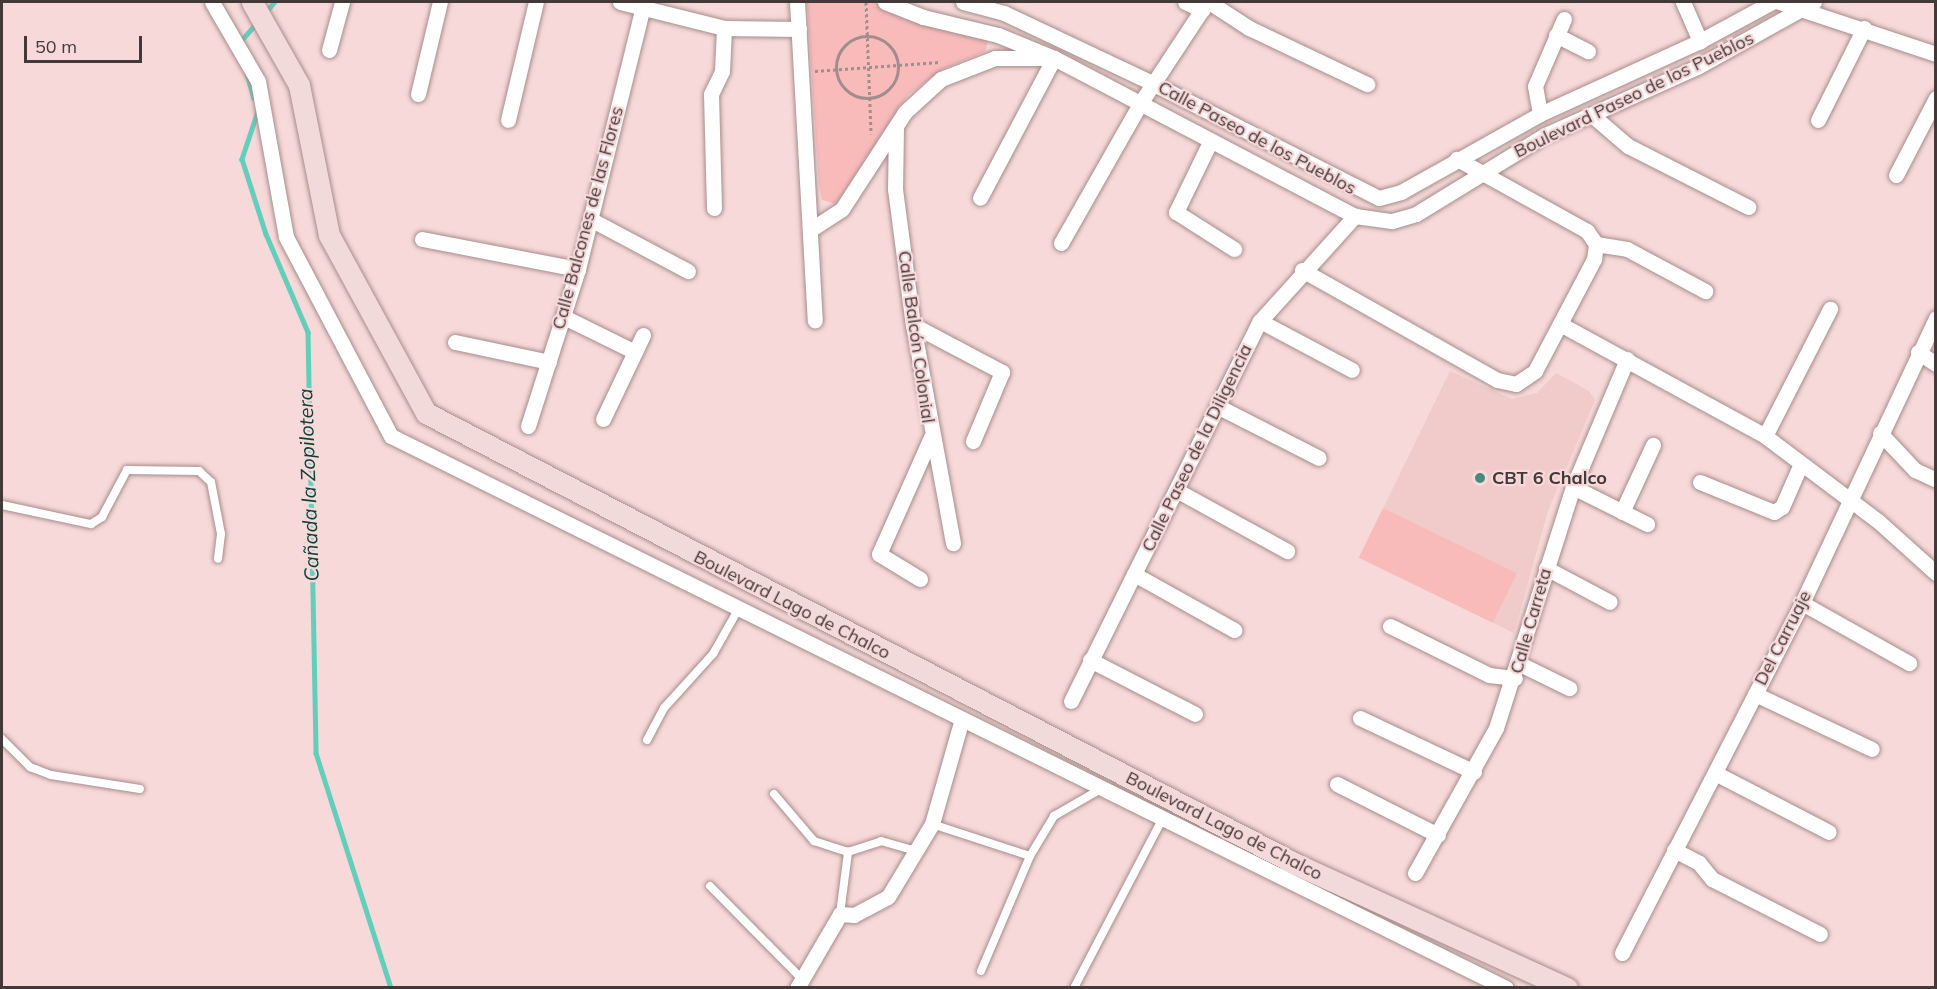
<!DOCTYPE html>
<html>
<head>
<meta charset="utf-8">
<style>
	body { margin:0 }
	#map { position:relative; width:1937px; height:989px; overflow:hidden; background:#f6d9d8; font-family:Mulish,sans-serif }
	div>[style] { position:absolute }
	[style*='--x'] { left:calc(var(--x)*1px); top:calc(var(--y)*1px); width:calc(var(--w)*1px); rotate:calc(var(--a)*1deg) }
	.built>* { inset:0; background:#f0cbca }
	.green>* { inset:0; background:#f9bbba; transform-origin:0 0 }
	.stream>* { height:4.5px; margin:-2.25px; padding:0 2.25px; transform-origin:2.25px; border-radius:2.25px; background:#64cebd }
	.path>* { height:3px; margin-top:-1.5px; transform-origin:0; background:repeating-linear-gradient(90deg,#a18d8c 0 3px,transparent 0 6px) }
	.path>.ring { margin:-1.5px; padding:0; box-sizing:content-box; background:none; border:3px solid #a18d8c; border-radius:50% }
	.roads { filter:drop-shadow(0 0 2px #a78d8c) drop-shadow(0 0 2px #a78d8c) }
	.service>* { height:8px; margin:-4px; padding:0 4px; transform-origin:4px; border-radius:4px; background:#fff }
	.minor>* { height:15px; margin:-7.5px; padding:0 7.5px; transform-origin:7.5px; border-radius:7.5px; background:#fff }
	.secondary>* { height:21px; margin:-10.5px; padding:0 10.5px; transform-origin:10.5px; border-radius:10.5px; background:#f3dada }
	.dots>* { width:16px; height:16px; translate:-50% -50%; box-sizing:border-box; border:3px solid #f6d9d8; border-radius:50% }
	span { translate:-50% -50%; white-space:nowrap; text-align:center; line-height:1.15; -webkit-text-stroke:4.5px #f6d9d8; paint-order:stroke }
	.street-label { font-size:18px; color:#443939 }
	.poi-label { font-size:18px; color:#443939; font-weight:700 }
	.left { translate:0 -50%; text-align:left }
	.water-label { font-size:20px; color:#0e4039; font-style:italic }
	.frame { position:absolute; inset:0; border:3px solid #443939; pointer-events:none }
	.scale { position:absolute; left:24px; top:36px; width:118px; height:27px; box-sizing:border-box; border:3px solid #443939; border-top:0; padding-left:8px; font-size:18px; line-height:21px; white-space:nowrap; color:#443939; -webkit-text-stroke:4px #f6d9d8; paint-order:stroke }
</style>
</head>
<body>
<div id="map">
	<div class="built">
		<i style="clip-path:polygon(1450px 371px,1512px 399px,1537px 393px,1556px 373px,1589px 391px,1595px 400px,1548px 511px,1514px 633px,1359px 558px)"></i>
	</div>
	<div class="green">
		<i style="clip-path:polygon(807px 2px,872px 2px,988px 36px,986px 51px,943px 69px,908px 95px,836px 204px,822px 200px,819px 185px)"></i>
		<i style="left:1383px;top:508px;width:149px;height:55px;rotate:26deg"></i>
	</div>
	<div class="stream">
		<i style="--x:264;--y:14;--w:16;--a:-50"></i>
		<i style="--x:239;--y:43;--w:28;--a:-49"></i>
		<i style="--x:247;--y:74;--w:25;--a:74"></i>
		<i style="--x:258;--y:111;--w:51;--a:108.4"></i>
		<i style="--x:242;--y:159;--w:79;--a:72.3"></i>
		<i style="--x:266;--y:234;--w:107;--a:66.8"></i>
		<i style="--x:308;--y:332;--w:421;--a:88.9"></i>
		<i style="--x:316;--y:753;--w:247;--a:72.3"></i>
	</div>
	<div class="path">
		<i style="--x:866;--y:2;--w:132;--a:87.8"></i>
		<i class="ring" style="left:836px;top:36px;width:59px;height:59px"></i>
		<i style="--x:815;--y:71;--w:125;--a:-4.1"></i>
	</div>
	<div class="roads">
		<div class="service">
			<i style="--x:2;--y:505;--w:91;--a:12.1"></i>
			<i style="--x:91;--y:524;--w:13;--a:-32"></i>
			<i style="--x:102;--y:517;--w:53;--a:-62"></i>
			<i style="--x:127;--y:470;--w:72;--a:0.8"></i>
			<i style="--x:199;--y:471;--w:16;--a:43"></i>
			<i style="--x:211;--y:482;--w:53;--a:79.1"></i>
			<i style="--x:221;--y:534;--w:25;--a:97"></i>
			<i style="--x:2;--y:739;--w:40;--a:45"></i>
			<i style="--x:30;--y:767;--w:22;--a:21"></i>
			<i style="--x:51;--y:775;--w:90;--a:8.9"></i>
			<i style="--x:647;--y:740;--w:36;--a:-62"></i>
			<i style="--x:664;--y:708;--w:73;--a:-47.8"></i>
			<i style="--x:713;--y:654;--w:53;--a:-60.5"></i>
			<i style="--x:774;--y:794;--w:62;--a:49.6"></i>
			<i style="--x:814;--y:841;--w:36;--a:18"></i>
			<i style="--x:848;--y:852;--w:35;--a:-18"></i>
			<i style="--x:881;--y:841;--w:35;--a:16"></i>
			<i style="--x:932;--y:824;--w:103;--a:18.1"></i>
			<i style="--x:710;--y:886;--w:131;--a:45.3"></i>
			<i style="--x:840;--y:914;--w:63;--a:-82.6"></i>
			<i style="--x:981;--y:971;--w:125;--a:-66.9"></i>
			<i style="--x:1030;--y:856;--w:47;--a:-59"></i>
			<i style="--x:1054;--y:816;--w:54;--a:-29.9"></i>
			<i style="--x:1074;--y:988;--w:192;--a:-62.4"></i>
		</div>
		<div class="minor">
			<i style="--x:212;--y:2;--w:91;--a:59.8"></i>
			<i style="--x:258;--y:81;--w:158;--a:79.8"></i>
			<i style="--x:286;--y:237;--w:225;--a:62.2"></i>
			<i style="--x:391;--y:436;--w:1244;--a:26.34"></i>
			<i style="--x:620;--y:2;--w:107;--a:14"></i>
			<i style="--x:724;--y:28;--w:75;--a:0.8"></i>
			<i style="--x:797;--y:2;--w:319;--a:86.8"></i>
			<i style="--x:885;--y:2;--w:41;--a:21.5"></i>
			<i style="--x:923;--y:17;--w:77;--a:13.5"></i>
			<i style="--x:998;--y:35;--w:61;--a:22.3"></i>
			<i style="--x:1054;--y:58;--w:340;--a:27.7"></i>
			<i style="--x:1355;--y:216;--w:37;--a:8"></i>
			<i style="--x:1392;--y:221;--w:25;--a:-16"></i>
			<i style="--x:1416;--y:214;--w:151;--a:-31.5"></i>
			<i style="--x:1545;--y:135;--w:167;--a:-24.1"></i>
			<i style="--x:1697;--y:67;--w:134;--a:-29.1"></i>
			<i style="--x:963;--y:2;--w:42;--a:15"></i>
			<i style="--x:1004;--y:13;--w:164;--a:25.3"></i>
			<i style="--x:1152;--y:83;--w:254;--a:26.9"></i>
			<i style="--x:1379;--y:198;--w:23;--a:-15"></i>
			<i style="--x:1401;--y:192;--w:159;--a:-29.3"></i>
			<i style="--x:1540;--y:114;--w:176;--a:-24.5"></i>
			<i style="--x:1700;--y:41;--w:82;--a:-28.4"></i>
			<i style="--x:1185;--y:2;--w:19;--a:25"></i>
			<i style="--x:1209;--y:2;--w:48;--a:33"></i>
			<i style="--x:1249;--y:28;--w:131;--a:25.4"></i>
			<i style="--x:1683;--y:2;--w:43;--a:66.4"></i>
			<i style="--x:1779;--y:2;--w:165;--a:18.3"></i>
			<i style="--x:1556;--y:35;--w:36;--a:27"></i>
			<i style="--x:329;--y:50;--w:50;--a:-74.8"></i>
			<i style="--x:418;--y:94;--w:95;--a:-76.6"></i>
			<i style="--x:1540;--y:114;--w:28;--a:-100"></i>
			<i style="--x:1535;--y:86;--w:73;--a:-66.6"></i>
			<i style="--x:1593;--y:116;--w:46;--a:40.6"></i>
			<i style="--x:1628;--y:146;--w:135;--a:26.9"></i>
			<i style="--x:508;--y:120;--w:121;--a:-76.7"></i>
			<i style="--x:1818;--y:120;--w:103;--a:-63.4"></i>
			<i style="--x:896;--y:128;--w:61;--a:90.9"></i>
			<i style="--x:895;--y:189;--w:137;--a:82.5"></i>
			<i style="--x:913;--y:325;--w:222;--a:79.6"></i>
			<i style="--x:1210;--y:142;--w:78;--a:115.9"></i>
			<i style="--x:1176;--y:212;--w:69;--a:32.5"></i>
			<i style="--x:1896;--y:175;--w:87;--a:-62.5"></i>
			<i style="--x:714;--y:208;--w:114;--a:-91.5"></i>
			<i style="--x:711;--y:94;--w:25;--a:-64"></i>
			<i style="--x:722;--y:71;--w:43;--a:-87.3"></i>
			<i style="--x:590;--y:219;--w:111;--a:28"></i>
			<i style="--x:810;--y:230;--w:38;--a:-33"></i>
			<i style="--x:842;--y:209;--w:116;--a:-57"></i>
			<i style="--x:905;--y:112;--w:49;--a:-42.5"></i>
			<i style="--x:941;--y:79;--w:58;--a:-21.3"></i>
			<i style="--x:995;--y:58;--w:59;--a:0"></i>
			<i style="--x:1054;--y:58;--w:158;--a:117.9"></i>
			<i style="--x:422;--y:239;--w:159;--a:10.9"></i>
			<i style="--x:1061;--y:243;--w:162;--a:-60.4"></i>
			<i style="--x:1141;--y:102;--w:120;--a:-56.6"></i>
			<i style="--x:1596;--y:244;--w:31;--a:9"></i>
			<i style="--x:1627;--y:249;--w:89;--a:28.3"></i>
			<i style="--x:1302;--y:270;--w:224;--a:29.4"></i>
			<i style="--x:1497;--y:380;--w:19;--a:12"></i>
			<i style="--x:1516;--y:384;--w:23;--a:-34"></i>
			<i style="--x:1535;--y:371;--w:127;--a:-62.2"></i>
			<i style="--x:1594;--y:259;--w:15;--a:-82"></i>
			<i style="--x:1596;--y:244;--w:16;--a:-125"></i>
			<i style="--x:1587;--y:231;--w:149;--a:-151"></i>
			<i style="--x:564;--y:317;--w:79;--a:26.2"></i>
			<i style="--x:1260;--y:321;--w:104;--a:28"></i>
			<i style="--x:1560;--y:324;--w:234;--a:28.6"></i>
			<i style="--x:1765;--y:436;--w:141;--a:37"></i>
			<i style="--x:1878;--y:521;--w:78;--a:41.9"></i>
			<i style="--x:913;--y:325;--w:101;--a:27.8"></i>
			<i style="--x:1002;--y:372;--w:75;--a:112.8"></i>
			<i style="--x:455;--y:342;--w:96;--a:12"></i>
			<i style="--x:1918;--y:352;--w:22;--a:34"></i>
			<i style="--x:1217;--y:406;--w:114;--a:27"></i>
			<i style="--x:603;--y:419;--w:93;--a:-64.5"></i>
			<i style="--x:528;--y:426;--w:165;--a:-72.3"></i>
			<i style="--x:578;--y:269;--w:275;--a:-76.1"></i>
			<i style="--x:1880;--y:433;--w:51;--a:46.6"></i>
			<i style="--x:1915;--y:470;--w:23;--a:25"></i>
			<i style="--x:1765;--y:436;--w:143;--a:-62.9"></i>
			<i style="--x:1700;--y:482;--w:80;--a:22.1"></i>
			<i style="--x:1774;--y:512;--w:9;--a:-32"></i>
			<i style="--x:1782;--y:507;--w:45;--a:-66.3"></i>
			<i style="--x:1573;--y:487;--w:83;--a:26.6"></i>
			<i style="--x:1176;--y:490;--w:127;--a:28.8"></i>
			<i style="--x:1622;--y:512;--w:74;--a:-65.2"></i>
			<i style="--x:1546;--y:568;--w:72;--a:28"></i>
			<i style="--x:1134;--y:574;--w:115;--a:29.2"></i>
			<i style="--x:920;--y:579;--w:48;--a:-148.6"></i>
			<i style="--x:879;--y:554;--w:128;--a:-66"></i>
			<i style="--x:1802;--y:603;--w:123;--a:29.3"></i>
			<i style="--x:1390;--y:626;--w:110;--a:26.3"></i>
			<i style="--x:1489;--y:675;--w:26;--a:7"></i>
			<i style="--x:1090;--y:660;--w:118;--a:27.2"></i>
			<i style="--x:1520;--y:664;--w:55;--a:26.1"></i>
			<i style="--x:1755;--y:694;--w:129;--a:25.2"></i>
			<i style="--x:1071;--y:701;--w:424;--a:-63.6"></i>
			<i style="--x:1260;--y:321;--w:142;--a:-47.9"></i>
			<i style="--x:1360;--y:718;--w:126;--a:25.3"></i>
			<i style="--x:1715;--y:773;--w:128;--a:27.4"></i>
			<i style="--x:1337;--y:784;--w:113;--a:26.8"></i>
			<i style="--x:1674;--y:850;--w:28;--a:27"></i>
			<i style="--x:1699;--y:863;--w:21;--a:51"></i>
			<i style="--x:1712;--y:879;--w:121;--a:27"></i>
			<i style="--x:1415;--y:873;--w:166;--a:-60.8"></i>
			<i style="--x:1496;--y:728;--w:253;--a:-72.3"></i>
			<i style="--x:1573;--y:487;--w:139;--a:-67.1"></i>
			<i style="--x:1622;--y:953;--w:394;--a:-62.8"></i>
			<i style="--x:1802;--y:603;--w:315;--a:-64.8"></i>
			<i style="--x:797;--y:988;--w:86;--a:-59.8"></i>
			<i style="--x:840;--y:914;--w:14;--a:4"></i>
			<i style="--x:854;--y:915;--w:38;--a:-28"></i>
			<i style="--x:888;--y:897;--w:85;--a:-58.9"></i>
			<i style="--x:932;--y:824;--w:109;--a:-74.1"></i>
		</div>
		<div class="secondary">
			<i style="--x:252;--y:2;--w:95;--a:60.5"></i>
			<i style="--x:299;--y:85;--w:153;--a:78.7"></i>
			<i style="--x:329;--y:235;--w:203;--a:61.4"></i>
			<i style="--x:426;--y:413;--w:982;--a:27.4"></i>
			<i style="--x:1298;--y:865;--w:296;--a:24.6"></i>
		</div>
	</div>
	<div class="dots">
		<i style="left:1480px;top:478px;background:#468a7f"></i>
	</div>
	<div class="street-label">
		<span style="left:1634px;top:95px;rotate:-26deg">Boulevard Paseo de los Pueblos</span>
		<span style="left:1257px;top:138px;rotate:28deg">Calle Paseo de los Pueblos</span>
		<span style="left:588px;top:218px;rotate:-75deg">Calle Balcones de las Flores</span>
		<span style="left:916px;top:337px;rotate:82deg">Calle Balcón Colonial</span>
		<span style="left:1197px;top:448px;rotate:-64deg">Calle Paseo de la Diligencia</span>
		<span style="left:792px;top:605px;rotate:27deg">Boulevard Lago de Chalco</span>
		<span style="left:1531px;top:621px;rotate:-74deg">Calle Carreta</span>
		<span style="left:1783px;top:638px;rotate:-63deg">Del Carruaje</span>
		<span style="left:1224px;top:826px;rotate:27deg">Boulevard Lago de Chalco</span>
	</div>
	<div class="poi-label">
		<span class="left" style="left:1492px;top:478px">CBT 6 Chalco</span>
	</div>
	<div class="water-label">
		<span style="left:308px;top:485px;rotate:-92deg">Cañada la Zopilotera</span>
	</div>
	<div class="frame"></div>
	<div class="scale">50 m</div>
</div>
</body>
</html>
